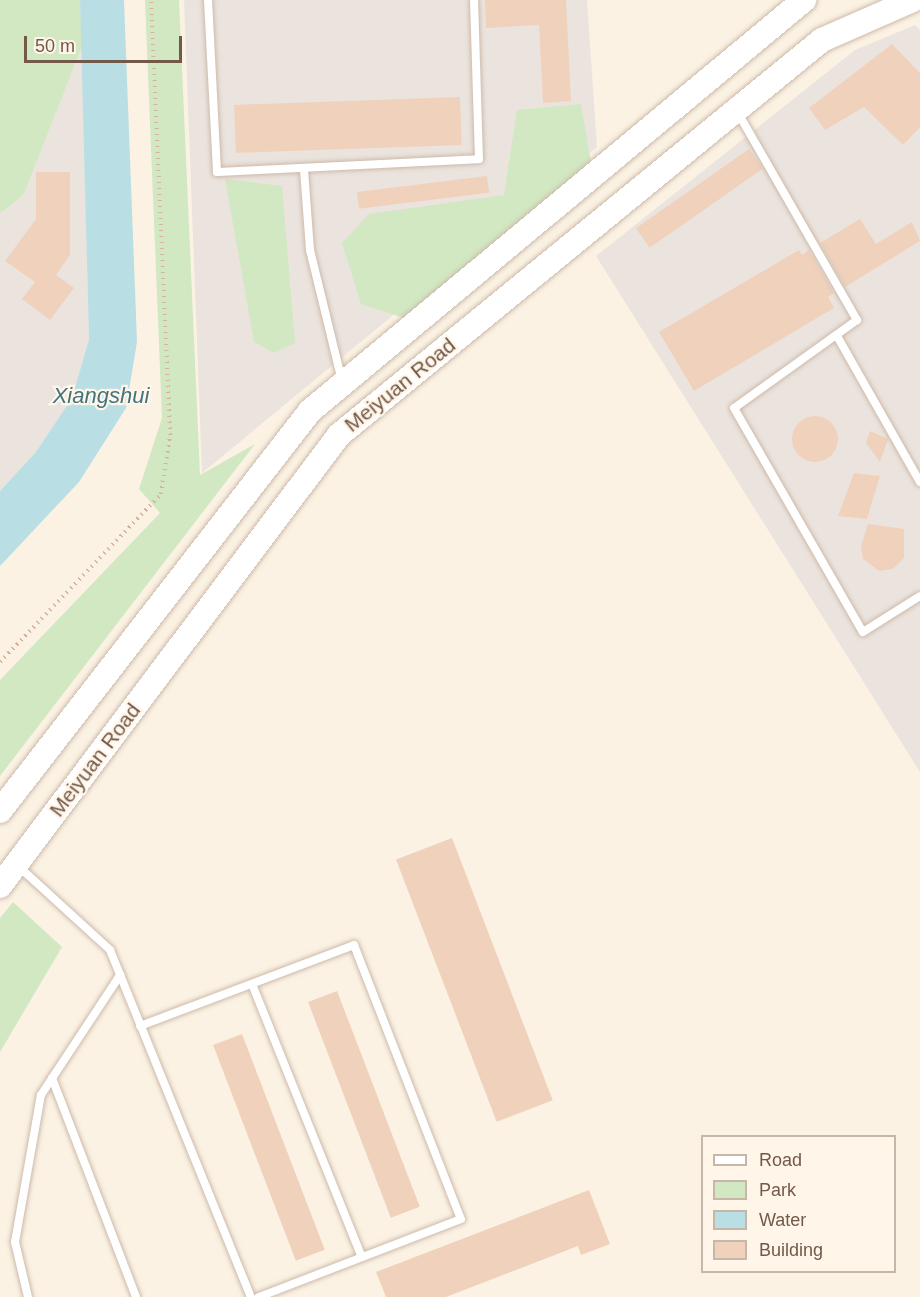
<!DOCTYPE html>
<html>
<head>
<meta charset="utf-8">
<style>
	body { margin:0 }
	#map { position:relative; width:920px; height:1297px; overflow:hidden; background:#fbf2e3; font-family:Helvetica,sans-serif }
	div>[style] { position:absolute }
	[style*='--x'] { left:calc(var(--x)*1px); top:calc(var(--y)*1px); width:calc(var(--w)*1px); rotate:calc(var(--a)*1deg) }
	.industrial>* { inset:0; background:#ebe4de }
	.green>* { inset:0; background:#d1e8c2 }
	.water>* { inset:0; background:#b9dee4 }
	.building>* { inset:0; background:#f0d1bc; transform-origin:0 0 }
	.round { border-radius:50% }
	.path>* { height:4px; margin-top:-2px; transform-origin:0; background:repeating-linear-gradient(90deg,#d5b49f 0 1.5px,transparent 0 6px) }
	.roads { filter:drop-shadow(0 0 2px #cdbaaa) drop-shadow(0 0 2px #cdbaaa) }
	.lane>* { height:8px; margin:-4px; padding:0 4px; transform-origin:4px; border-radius:4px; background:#fff }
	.secondary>* { height:24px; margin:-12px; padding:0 12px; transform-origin:12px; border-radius:12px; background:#fff }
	span { translate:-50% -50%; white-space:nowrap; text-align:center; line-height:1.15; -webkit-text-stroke:4.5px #fff6e9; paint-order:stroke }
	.street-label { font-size:21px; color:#73594a }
	.water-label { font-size:22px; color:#41747f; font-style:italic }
	.legend { position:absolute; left:701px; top:1135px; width:195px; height:138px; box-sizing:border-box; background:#fff6e9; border:2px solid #c7b7a9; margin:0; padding:8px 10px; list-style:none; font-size:18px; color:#73594a }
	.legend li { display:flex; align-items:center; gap:12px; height:30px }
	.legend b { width:30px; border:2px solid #c7b7a9 }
	.scale { position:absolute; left:24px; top:36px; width:158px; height:27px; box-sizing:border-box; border:3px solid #73594a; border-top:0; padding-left:8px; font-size:18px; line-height:21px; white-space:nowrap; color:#73594a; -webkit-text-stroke:4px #fff6e9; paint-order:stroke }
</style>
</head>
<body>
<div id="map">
	<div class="industrial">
		<i style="clip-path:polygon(184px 0,587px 0,597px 147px,202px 473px)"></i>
		<i style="clip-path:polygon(915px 25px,920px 30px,920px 772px,596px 256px,855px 50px)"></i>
		<i style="clip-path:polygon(82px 47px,89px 339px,72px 398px,36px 452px,0 491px,0 214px,24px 194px)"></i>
	</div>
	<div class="green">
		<i style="clip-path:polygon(0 0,80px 0,82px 47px,24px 194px,0 214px)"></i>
		<i style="clip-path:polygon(145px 0,179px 0,200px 475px,255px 444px,0 776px,0 680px,160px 513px,139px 489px,162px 418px)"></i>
		<i style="clip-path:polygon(581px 104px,591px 163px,404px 318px,361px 304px,342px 243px,369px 214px,504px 195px,517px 110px)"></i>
		<i style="clip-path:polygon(225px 179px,282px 186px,295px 343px,274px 353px,254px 342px)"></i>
		<i style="clip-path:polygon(13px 902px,62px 947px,0 1052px,0 918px)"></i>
	</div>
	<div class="water">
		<i style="clip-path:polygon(80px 0,124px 0,137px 342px,126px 408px,79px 482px,0 566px,0 491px,36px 452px,72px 398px,89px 339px)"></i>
	</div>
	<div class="building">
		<i style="clip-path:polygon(485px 0,566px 0,571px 101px,543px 103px,539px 25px,486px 28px)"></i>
		<i style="clip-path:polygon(892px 44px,920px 73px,920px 127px,903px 145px,864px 107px,825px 130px,809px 108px)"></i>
		<i style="left:460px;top:97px;width:48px;height:226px;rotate:88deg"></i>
		<i style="left:749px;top:149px;width:24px;height:138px;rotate:55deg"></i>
		<i style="clip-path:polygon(36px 172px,70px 172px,70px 255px,56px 275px,74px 288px,50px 320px,22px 299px,35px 282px,5px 261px,36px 219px)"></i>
		<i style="left:487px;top:176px;width:17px;height:131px;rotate:83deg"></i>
		<i style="clip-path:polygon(860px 219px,876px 244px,912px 222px,920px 241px,845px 287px,820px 243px)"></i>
		<i style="clip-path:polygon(799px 250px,802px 255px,809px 250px,834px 293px,828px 297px,834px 308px,694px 391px,659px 332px)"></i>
		<i class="round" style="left:792px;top:416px;width:46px;height:46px"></i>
		<i style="clip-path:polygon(870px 431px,888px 439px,880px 462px,866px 443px)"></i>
		<i style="clip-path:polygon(854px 473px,880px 476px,867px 519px,838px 516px)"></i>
		<i style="clip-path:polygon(868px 524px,904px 529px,904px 558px,893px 569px,879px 571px,863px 559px,861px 546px)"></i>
		<i style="left:452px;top:838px;width:281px;height:60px;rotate:69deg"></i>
		<i style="left:337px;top:991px;width:231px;height:31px;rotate:69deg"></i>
		<i style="left:242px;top:1034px;width:231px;height:31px;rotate:69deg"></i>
		<i style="clip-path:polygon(589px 1190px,610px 1244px,581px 1255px,578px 1246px,446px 1297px,386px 1297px,376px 1272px)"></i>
	</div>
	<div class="path">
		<i style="--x:0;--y:662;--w:233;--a:-46.2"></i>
		<i style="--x:161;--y:494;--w:60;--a:-81.3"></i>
		<i style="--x:170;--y:435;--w:435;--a:-92.5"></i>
	</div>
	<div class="roads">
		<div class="lane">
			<i style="--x:208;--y:0;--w:172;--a:87"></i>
			<i style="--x:217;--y:172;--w:262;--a:-2.8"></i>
			<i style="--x:479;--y:159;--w:159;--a:-91.8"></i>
			<i style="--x:738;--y:113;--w:239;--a:60.1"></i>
			<i style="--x:857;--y:320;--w:151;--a:144.4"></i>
			<i style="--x:734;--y:408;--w:258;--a:60.1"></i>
			<i style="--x:863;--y:632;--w:67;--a:-32.3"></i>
			<i style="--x:304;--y:170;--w:80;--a:85.7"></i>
			<i style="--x:310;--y:250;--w:135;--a:76.3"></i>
			<i style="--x:837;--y:336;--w:168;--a:60.4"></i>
			<i style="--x:17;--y:865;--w:126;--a:42.4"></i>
			<i style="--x:110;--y:950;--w:375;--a:67.9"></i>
			<i style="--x:252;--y:984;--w:294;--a:68.1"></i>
			<i style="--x:140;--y:1026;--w:229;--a:-20.7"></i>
			<i style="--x:354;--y:945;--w:294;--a:68.7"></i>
			<i style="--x:461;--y:1219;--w:217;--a:158.9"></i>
			<i style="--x:52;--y:1078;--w:235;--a:69"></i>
			<i style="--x:28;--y:1297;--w:57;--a:-103.3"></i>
			<i style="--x:15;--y:1242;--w:149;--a:-80"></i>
			<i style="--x:41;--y:1095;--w:144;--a:-56.6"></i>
		</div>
		<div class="secondary">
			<i style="--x:0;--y:811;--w:506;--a:-52.22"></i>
			<i style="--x:310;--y:411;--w:643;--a:-39.76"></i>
			<i style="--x:0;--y:886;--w:564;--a:-53.07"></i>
			<i style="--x:339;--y:435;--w:624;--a:-39.28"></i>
			<i style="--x:822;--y:40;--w:99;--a:-23.7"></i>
		</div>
	</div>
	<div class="street-label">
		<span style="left:400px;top:385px;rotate:-39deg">Meiyuan Road</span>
		<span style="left:95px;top:760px;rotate:-53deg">Meiyuan Road</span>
	</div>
	<div class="water-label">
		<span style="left:101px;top:396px">Xiangshui</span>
	</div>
	<ul class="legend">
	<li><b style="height:8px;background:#fff"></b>Road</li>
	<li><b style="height:16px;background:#d1e8c2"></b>Park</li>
	<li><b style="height:16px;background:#b9dee4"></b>Water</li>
	<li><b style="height:16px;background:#f0d1bc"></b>Building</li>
	</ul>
	<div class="scale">50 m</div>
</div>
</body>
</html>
